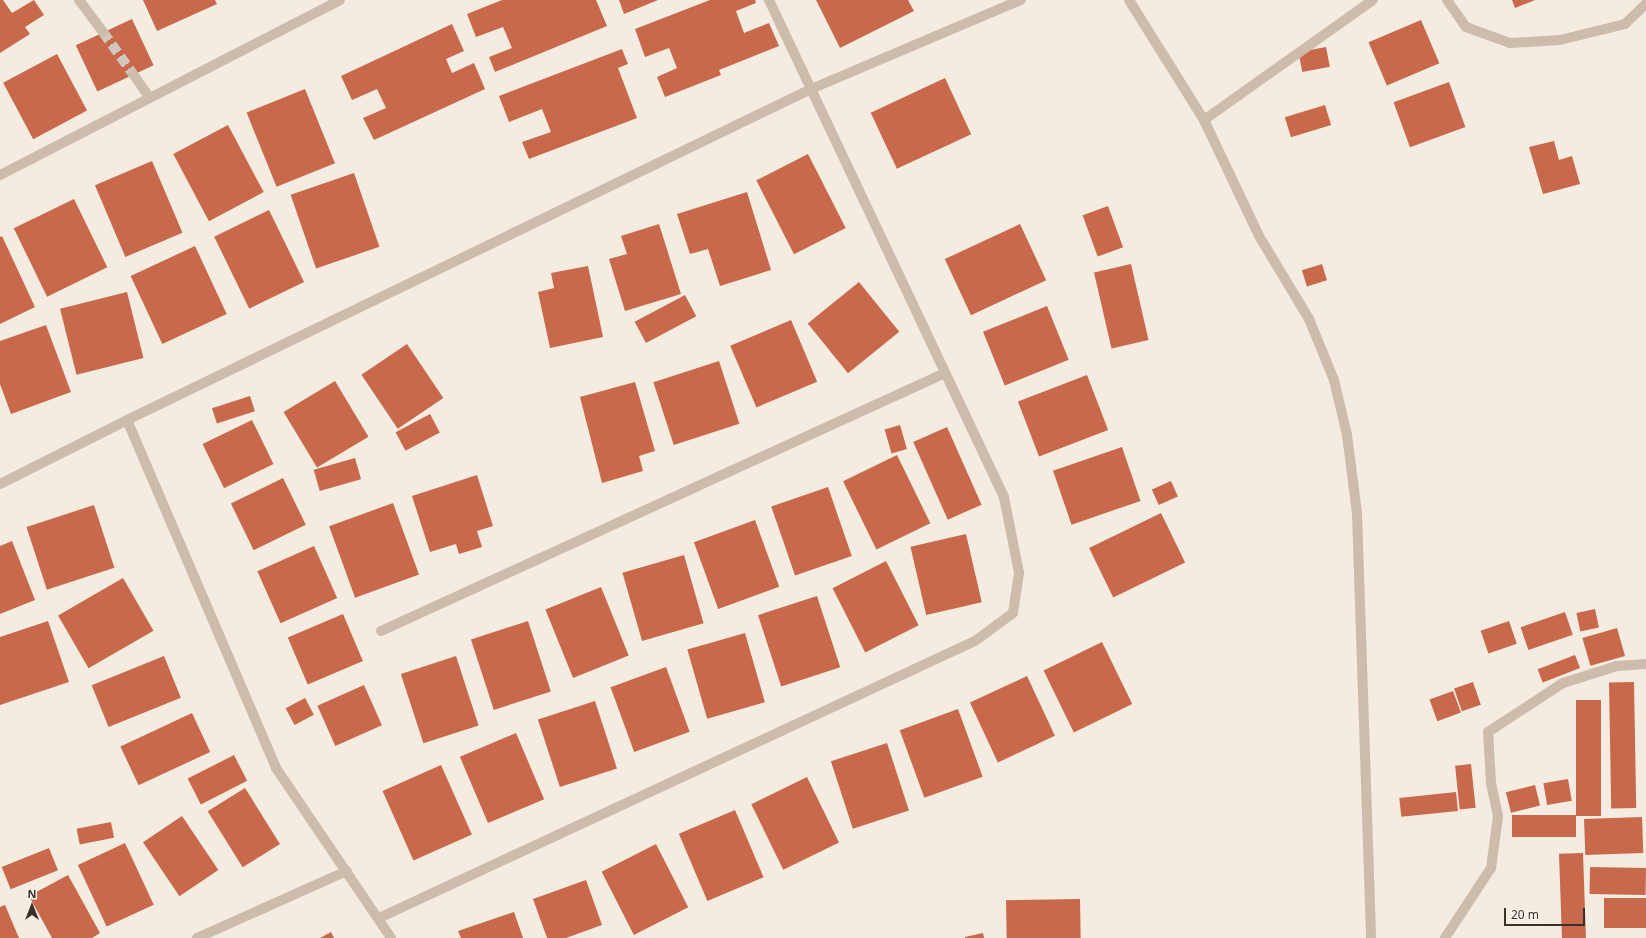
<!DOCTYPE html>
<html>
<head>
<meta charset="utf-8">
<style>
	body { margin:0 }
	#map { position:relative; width:1646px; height:938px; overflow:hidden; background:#f4ebe1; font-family:"Noto Sans",sans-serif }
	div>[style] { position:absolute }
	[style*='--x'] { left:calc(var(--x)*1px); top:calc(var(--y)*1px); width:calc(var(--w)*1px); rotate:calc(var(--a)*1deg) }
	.building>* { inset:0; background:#c8694b; transform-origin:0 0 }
	.minor-tunnel>* { height:10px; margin-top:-5px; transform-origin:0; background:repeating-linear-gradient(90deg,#cfc6bd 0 10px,transparent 0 15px) }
	.minor>* { height:10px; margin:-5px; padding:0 5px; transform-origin:5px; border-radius:5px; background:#cdbbac }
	span { translate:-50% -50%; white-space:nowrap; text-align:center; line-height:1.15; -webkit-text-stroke:3px #fbf5ee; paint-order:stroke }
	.north { position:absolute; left:12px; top:886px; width:40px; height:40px; -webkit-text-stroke:3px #fbf5ee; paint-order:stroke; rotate:0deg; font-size:11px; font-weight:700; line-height:16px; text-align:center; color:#3b302b }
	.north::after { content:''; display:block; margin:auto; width:14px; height:18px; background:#3b302b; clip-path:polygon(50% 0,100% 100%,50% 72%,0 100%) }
	.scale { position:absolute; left:1504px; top:908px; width:81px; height:18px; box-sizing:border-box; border:2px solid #3b302b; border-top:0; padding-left:5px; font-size:12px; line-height:14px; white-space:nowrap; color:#3b302b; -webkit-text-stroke:3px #fbf5ee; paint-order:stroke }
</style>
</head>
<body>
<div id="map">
	<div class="building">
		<i style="clip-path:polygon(0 0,3px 0,12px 13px,34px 0,44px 15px,25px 27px,30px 34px,0 53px)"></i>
		<i style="clip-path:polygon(143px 0,215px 0,217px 4px,157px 31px)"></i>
		<i style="clip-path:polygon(502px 0,596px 0,607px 26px,495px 72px,489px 57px,512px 48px,503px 27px,476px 37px,467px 14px)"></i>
		<i style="clip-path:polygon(619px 0,658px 0,624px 14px)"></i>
		<i style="clip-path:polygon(710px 0,755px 0,756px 3px,736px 11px,744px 33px,769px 23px,779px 46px,719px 70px,721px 75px,665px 97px,657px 77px,677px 68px,669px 48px,645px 57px,635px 29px)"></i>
		<i style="clip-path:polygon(816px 0,908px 0,914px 11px,840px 48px)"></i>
		<i style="clip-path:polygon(1512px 0,1535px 0,1515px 8px)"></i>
		<i style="left:132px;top:19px;width:51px;height:62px;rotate:65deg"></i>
		<i style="left:1421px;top:20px;width:47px;height:57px;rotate:67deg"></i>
		<i style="clip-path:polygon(452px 24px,464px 51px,446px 59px,452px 73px,474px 63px,485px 89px,374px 140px,363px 118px,386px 108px,377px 89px,352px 100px,341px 76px)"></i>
		<i style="left:1326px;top:47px;width:20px;height:28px;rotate:79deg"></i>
		<i style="clip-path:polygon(622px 49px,628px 64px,618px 68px,637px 118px,529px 159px,522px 142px,551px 132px,542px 109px,509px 122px,499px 96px)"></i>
		<i style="left:57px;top:54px;width:64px;height:61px;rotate:62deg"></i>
		<i style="left:945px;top:78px;width:62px;height:82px;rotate:65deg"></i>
		<i style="left:1449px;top:82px;width:48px;height:59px;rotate:70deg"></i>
		<i style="left:305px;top:89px;width:80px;height:63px;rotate:68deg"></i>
		<i style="left:1325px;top:105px;width:21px;height:42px;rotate:73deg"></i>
		<i style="left:228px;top:125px;width:76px;height:62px;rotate:62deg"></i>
		<i style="clip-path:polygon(1554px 141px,1559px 160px,1572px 156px,1580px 184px,1543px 194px,1529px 147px)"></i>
		<i style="left:808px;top:154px;width:83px;height:58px;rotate:63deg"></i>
		<i style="left:152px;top:161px;width:78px;height:62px;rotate:67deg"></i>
		<i style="left:354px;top:173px;width:78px;height:67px;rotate:71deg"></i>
		<i style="clip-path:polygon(747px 192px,771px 270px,720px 286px,708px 249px,690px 254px,677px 214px)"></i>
		<i style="left:74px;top:199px;width:76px;height:67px;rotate:64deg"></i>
		<i style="left:1108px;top:206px;width:44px;height:27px;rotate:70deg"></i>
		<i style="left:269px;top:210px;width:80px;height:61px;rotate:64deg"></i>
		<i style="clip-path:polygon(659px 224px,681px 294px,625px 311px,609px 259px,627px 254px,621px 236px)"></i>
		<i style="left:1020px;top:224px;width:62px;height:83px;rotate:65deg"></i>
		<i style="clip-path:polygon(2px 236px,35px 307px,0 324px,0 237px)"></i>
		<i style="left:195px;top:246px;width:75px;height:71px;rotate:65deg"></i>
		<i style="left:1131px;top:264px;width:78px;height:38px;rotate:77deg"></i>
		<i style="left:1322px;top:264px;width:17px;height:21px;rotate:73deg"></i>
		<i style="clip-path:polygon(588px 266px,603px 337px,550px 348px,538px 292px,554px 288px,551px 273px)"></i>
		<i style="left:859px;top:282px;width:64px;height:66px;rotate:51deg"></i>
		<i style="left:127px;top:292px;width:68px;height:69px;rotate:76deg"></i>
		<i style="left:685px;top:295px;width:24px;height:57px;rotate:62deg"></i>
		<i style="left:1047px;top:306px;width:58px;height:69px;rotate:68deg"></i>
		<i style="left:791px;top:320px;width:67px;height:66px;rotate:67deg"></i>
		<i style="clip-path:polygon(46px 325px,71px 392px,11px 414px,0 384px,0 341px)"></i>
		<i style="left:407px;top:344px;width:65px;height:55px;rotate:56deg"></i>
		<i style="left:719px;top:361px;width:66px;height:69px;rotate:72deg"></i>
		<i style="left:1087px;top:375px;width:59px;height:74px;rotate:69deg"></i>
		<i style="left:335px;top:381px;width:65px;height:60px;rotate:59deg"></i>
		<i style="clip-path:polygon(635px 382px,655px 451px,639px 456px,643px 471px,602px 483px,580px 397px)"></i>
		<i style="left:250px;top:396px;width:16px;height:40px;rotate:72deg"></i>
		<i style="left:430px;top:414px;width:21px;height:39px;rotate:62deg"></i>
		<i style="left:252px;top:420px;width:49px;height:55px;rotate:64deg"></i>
		<i style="left:900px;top:425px;width:25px;height:16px;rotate:74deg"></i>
		<i style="left:947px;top:427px;width:85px;height:37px;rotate:66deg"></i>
		<i style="left:1122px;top:447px;width:57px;height:73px;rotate:71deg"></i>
		<i style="left:897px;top:455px;width:76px;height:60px;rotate:64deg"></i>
		<i style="left:355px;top:458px;width:22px;height:43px;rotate:74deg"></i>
		<i style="clip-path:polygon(477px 475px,493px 526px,477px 531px,482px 547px,459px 554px,456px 544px,430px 552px,412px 496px)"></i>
		<i style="left:283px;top:478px;width:52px;height:58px;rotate:64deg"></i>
		<i style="left:1171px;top:481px;width:17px;height:21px;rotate:66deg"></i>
		<i style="left:828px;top:487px;width:73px;height:60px;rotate:71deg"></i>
		<i style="left:393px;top:503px;width:76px;height:68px;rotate:70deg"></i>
		<i style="left:94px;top:505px;width:66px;height:71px;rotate:72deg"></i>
		<i style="left:1161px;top:513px;width:55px;height:80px;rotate:64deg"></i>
		<i style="left:755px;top:520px;width:71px;height:65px;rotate:70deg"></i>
		<i style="left:966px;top:534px;width:70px;height:57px;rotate:77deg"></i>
		<i style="clip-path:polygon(12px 541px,35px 600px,0 614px,0 546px)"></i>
		<i style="left:314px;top:546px;width:57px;height:62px;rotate:66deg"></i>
		<i style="left:684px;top:555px;width:71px;height:64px;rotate:74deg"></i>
		<i style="left:886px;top:561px;width:72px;height:60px;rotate:63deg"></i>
		<i style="left:123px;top:578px;width:61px;height:75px;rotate:60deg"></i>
		<i style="left:601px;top:587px;width:74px;height:60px;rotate:68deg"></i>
		<i style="left:817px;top:596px;width:75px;height:62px;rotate:72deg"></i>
		<i style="left:1595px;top:609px;width:19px;height:19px;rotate:78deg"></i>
		<i style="left:1565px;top:612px;width:24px;height:47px;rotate:71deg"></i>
		<i style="left:343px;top:614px;width:51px;height:60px;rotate:67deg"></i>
		<i style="clip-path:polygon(48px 621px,69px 682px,0 705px,0 637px)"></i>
		<i style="left:528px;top:621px;width:74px;height:60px;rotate:72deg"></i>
		<i style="left:1509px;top:621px;width:24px;height:30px;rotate:71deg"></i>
		<i style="left:1617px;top:628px;width:29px;height:36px;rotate:74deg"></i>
		<i style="left:745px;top:633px;width:72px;height:60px;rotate:74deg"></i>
		<i style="left:1102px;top:642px;width:69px;height:65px;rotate:64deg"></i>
		<i style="left:1575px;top:655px;width:14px;height:40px;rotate:69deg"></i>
		<i style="left:164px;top:656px;width:45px;height:78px;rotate:68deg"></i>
		<i style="left:456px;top:656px;width:73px;height:58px;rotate:72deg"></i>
		<i style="left:666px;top:667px;width:69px;height:59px;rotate:70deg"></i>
		<i style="left:1027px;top:676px;width:66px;height:63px;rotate:65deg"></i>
		<i style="left:1473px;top:682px;width:24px;height:20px;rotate:71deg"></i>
		<i style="left:1634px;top:682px;width:126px;height:25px;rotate:89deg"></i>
		<i style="left:364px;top:685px;width:44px;height:51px;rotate:66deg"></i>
		<i style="left:1453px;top:691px;width:23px;height:25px;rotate:70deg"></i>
		<i style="left:305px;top:698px;width:19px;height:22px;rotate:62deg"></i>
		<i style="left:1576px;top:700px;width:25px;height:116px"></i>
		<i style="left:595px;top:701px;width:71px;height:60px;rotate:72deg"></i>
		<i style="left:958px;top:709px;width:72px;height:62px;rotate:70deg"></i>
		<i style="left:192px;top:713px;width:43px;height:79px;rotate:65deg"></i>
		<i style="left:516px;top:733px;width:72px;height:61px;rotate:67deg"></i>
		<i style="left:887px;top:743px;width:71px;height:59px;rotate:72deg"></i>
		<i style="left:234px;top:755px;width:29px;height:52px;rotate:63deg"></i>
		<i style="left:1471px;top:764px;width:44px;height:16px;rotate:84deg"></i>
		<i style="left:441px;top:765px;width:76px;height:64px;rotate:66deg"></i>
		<i style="left:807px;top:777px;width:73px;height:62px;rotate:64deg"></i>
		<i style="left:1568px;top:779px;width:22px;height:25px;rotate:80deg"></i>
		<i style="left:1535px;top:785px;width:21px;height:30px;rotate:76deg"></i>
		<i style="left:245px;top:788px;width:66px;height:44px;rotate:58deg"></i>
		<i style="left:1456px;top:792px;width:19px;height:57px;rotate:84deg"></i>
		<i style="left:735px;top:810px;width:73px;height:61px;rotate:67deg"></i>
		<i style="left:1576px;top:815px;width:22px;height:64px;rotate:90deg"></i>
		<i style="left:182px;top:816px;width:65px;height:47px;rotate:56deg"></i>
		<i style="left:1642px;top:817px;width:36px;height:58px;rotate:88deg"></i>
		<i style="left:111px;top:822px;width:16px;height:35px;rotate:79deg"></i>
		<i style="left:125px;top:843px;width:68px;height:52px;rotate:65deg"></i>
		<i style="left:656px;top:844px;width:71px;height:61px;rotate:63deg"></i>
		<i style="left:49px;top:848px;width:24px;height:51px;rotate:68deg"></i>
		<i style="left:1583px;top:853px;width:85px;height:24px;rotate:88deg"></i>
		<i style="left:1590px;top:867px;width:56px;height:27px;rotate:1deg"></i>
		<i style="clip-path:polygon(68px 875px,100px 933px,92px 938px,52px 938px,29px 896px)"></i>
		<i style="clip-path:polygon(586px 880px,602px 925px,566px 938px,547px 938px,533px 899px)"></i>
		<i style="left:1604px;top:898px;width:42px;height:30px"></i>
		<i style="left:1080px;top:899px;width:39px;height:74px;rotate:89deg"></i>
		<i style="clip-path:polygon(5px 905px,19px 938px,0 938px,0 907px)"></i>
		<i style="clip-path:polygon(514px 912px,523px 938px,461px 938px,458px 931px)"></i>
		<i style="clip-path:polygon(331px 932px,334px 938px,320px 938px)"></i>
		<i style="clip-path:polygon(983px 933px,984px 938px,965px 938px,965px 937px)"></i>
	</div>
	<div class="minor-tunnel">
		<i style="--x:103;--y:32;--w:52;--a:54.5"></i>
	</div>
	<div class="minor">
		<i style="--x:79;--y:0;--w:40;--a:53"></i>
		<i style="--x:1129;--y:0;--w:142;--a:58"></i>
		<i style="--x:1204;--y:120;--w:128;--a:64.6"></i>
		<i style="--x:1259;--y:236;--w:97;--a:58.9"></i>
		<i style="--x:1309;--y:319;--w:66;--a:67.7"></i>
		<i style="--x:1334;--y:380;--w:57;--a:76.7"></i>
		<i style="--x:1347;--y:435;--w:79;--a:82.7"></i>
		<i style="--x:1357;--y:513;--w:425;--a:88.1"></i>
		<i style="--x:1447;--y:0;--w:33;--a:55"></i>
		<i style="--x:1466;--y:27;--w:47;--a:20"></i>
		<i style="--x:1510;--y:43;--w:50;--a:-3.4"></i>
		<i style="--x:1560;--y:40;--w:67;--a:-13.8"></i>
		<i style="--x:1625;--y:24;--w:29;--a:-44"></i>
		<i style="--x:133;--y:74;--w:28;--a:55"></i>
		<i style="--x:1204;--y:120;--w:207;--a:-35.4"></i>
		<i style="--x:0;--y:175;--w:382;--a:-27.2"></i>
		<i style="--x:127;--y:420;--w:379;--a:66.8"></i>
		<i style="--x:276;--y:768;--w:205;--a:55.9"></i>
		<i style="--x:0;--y:484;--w:142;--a:-26.7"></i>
		<i style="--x:127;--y:420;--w:760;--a:-25.82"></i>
		<i style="--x:811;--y:89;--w:228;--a:-23"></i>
		<i style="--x:381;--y:631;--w:620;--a:-24.58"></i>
		<i style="--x:379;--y:918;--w:657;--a:-24.93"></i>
		<i style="--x:975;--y:641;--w:47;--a:-36.4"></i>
		<i style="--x:1013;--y:613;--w:40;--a:-81.5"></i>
		<i style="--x:1019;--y:573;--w:77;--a:-101.2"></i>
		<i style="--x:1004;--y:497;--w:550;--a:-115.31"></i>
		<i style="--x:197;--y:938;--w:164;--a:-24.1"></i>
		<i style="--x:1445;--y:938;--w:84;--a:-56.7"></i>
		<i style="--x:1491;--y:868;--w:52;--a:-82.3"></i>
		<i style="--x:1498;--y:816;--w:35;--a:-102"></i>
		<i style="--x:1491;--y:782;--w:50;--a:-93.4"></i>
		<i style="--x:1488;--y:732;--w:90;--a:-33.2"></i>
		<i style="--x:1563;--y:683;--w:57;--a:-17.5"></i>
		<i style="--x:1617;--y:666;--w:29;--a:-4"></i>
	</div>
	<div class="north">N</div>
	<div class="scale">20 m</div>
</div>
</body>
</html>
